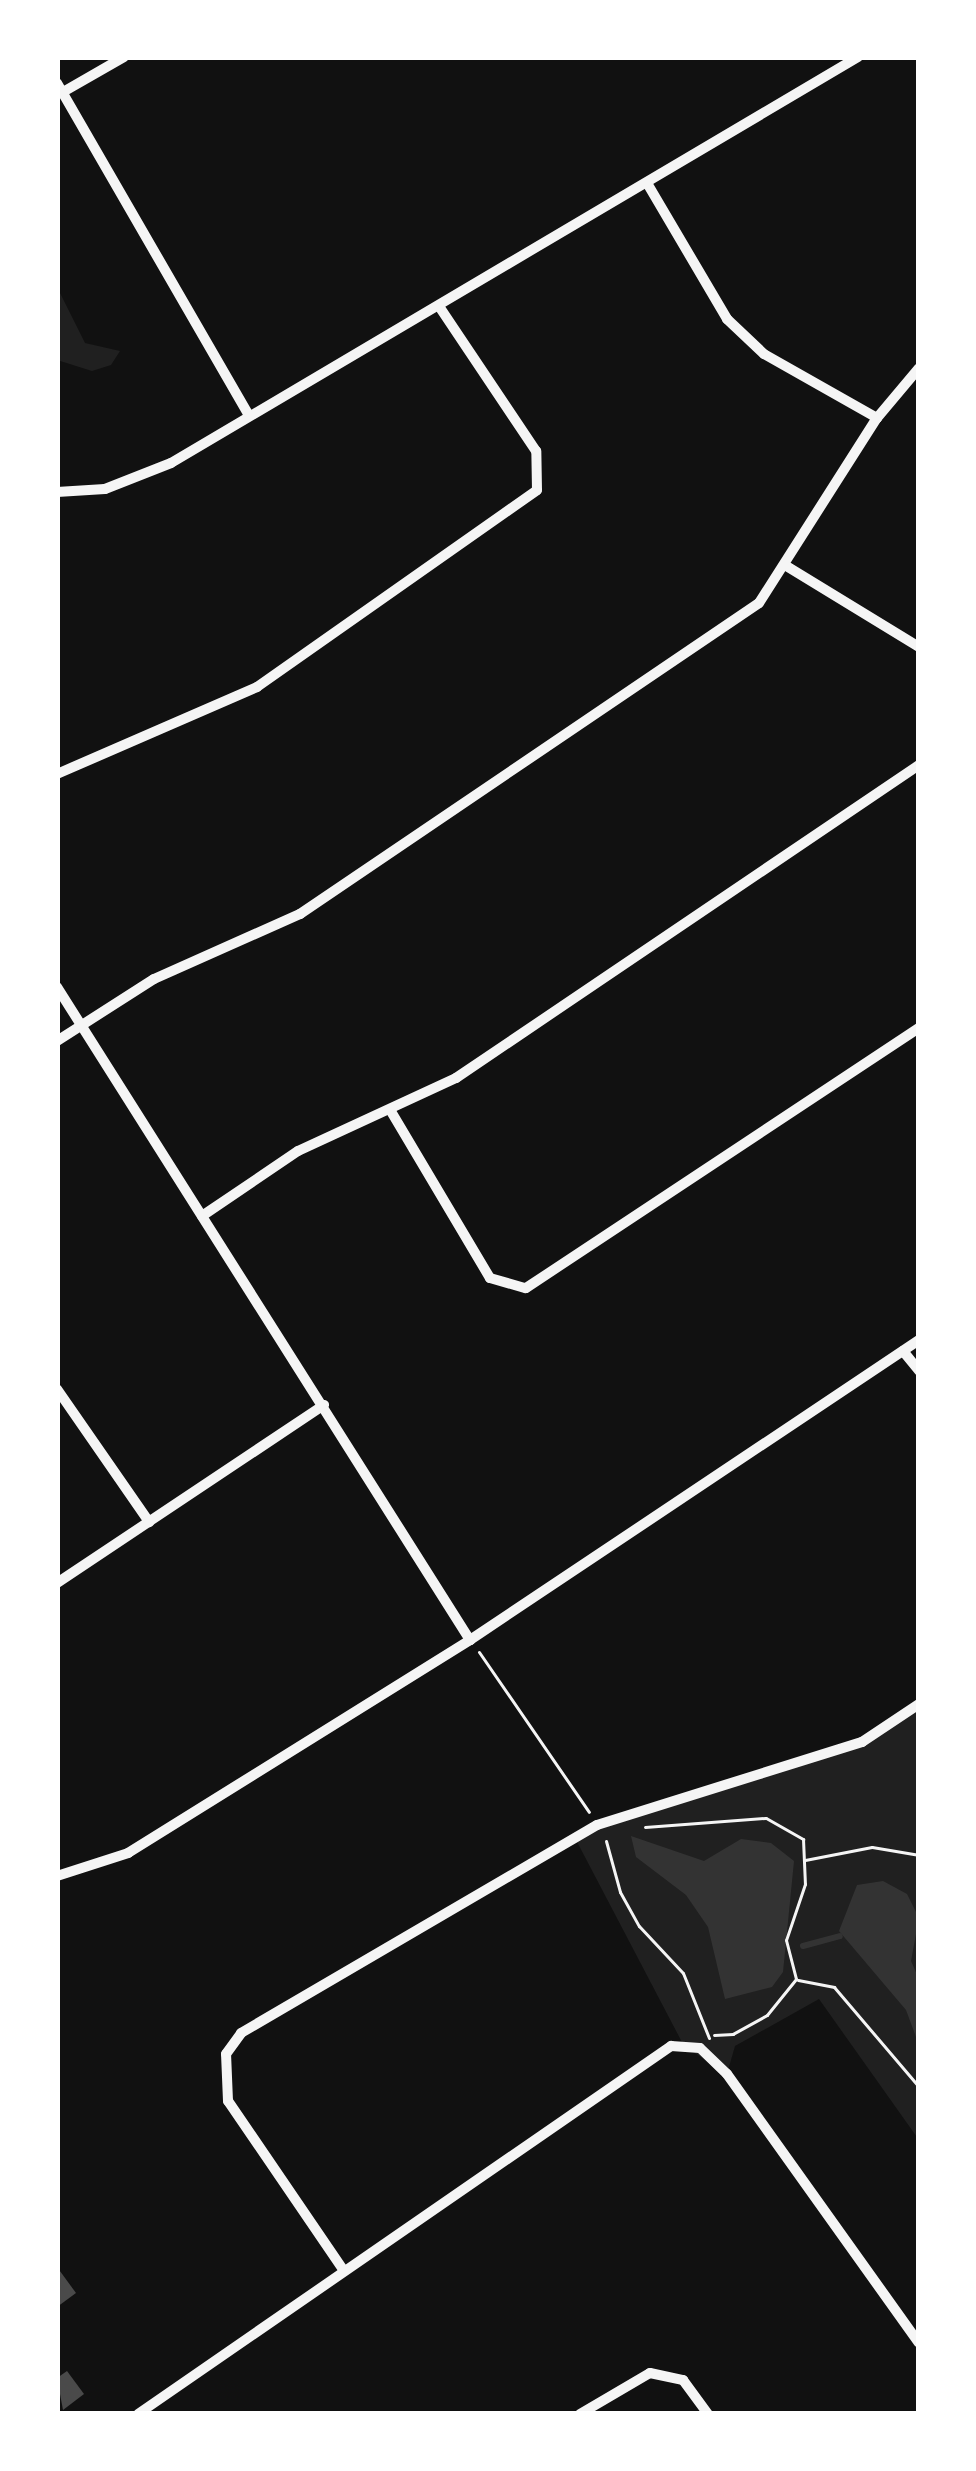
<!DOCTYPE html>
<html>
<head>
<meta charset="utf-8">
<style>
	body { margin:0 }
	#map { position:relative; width:976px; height:2471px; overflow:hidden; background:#111; font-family:"Fira Sans",sans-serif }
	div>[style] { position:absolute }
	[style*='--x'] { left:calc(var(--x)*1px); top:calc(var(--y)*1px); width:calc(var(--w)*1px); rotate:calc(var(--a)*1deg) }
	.green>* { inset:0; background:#202020 }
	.water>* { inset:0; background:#333 }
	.stream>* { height:6px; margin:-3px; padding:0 3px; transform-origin:3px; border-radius:3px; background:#333 }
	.building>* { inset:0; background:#4a4a4a }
	.path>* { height:3px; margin:-1.5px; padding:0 1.5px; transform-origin:1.5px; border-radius:1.5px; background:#f5f5f5 }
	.minor>* { height:10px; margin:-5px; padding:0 5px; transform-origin:5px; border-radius:5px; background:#f5f5f5 }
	span { translate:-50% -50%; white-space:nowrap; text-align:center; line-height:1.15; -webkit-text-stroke:9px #fff; paint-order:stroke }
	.frame { position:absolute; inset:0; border:60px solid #fff; pointer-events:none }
</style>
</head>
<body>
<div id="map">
	<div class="green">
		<i style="clip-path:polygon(57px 287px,85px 343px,120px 351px,111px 365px,92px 371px,57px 360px)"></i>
		<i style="clip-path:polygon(919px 1704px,919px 2140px,819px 1999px,735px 2046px,727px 2074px,684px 2046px,575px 1838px,656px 1801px,862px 1742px)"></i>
	</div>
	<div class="water">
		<i style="clip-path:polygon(631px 1836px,704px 1861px,741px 1839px,771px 1843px,794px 1861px,783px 1972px,772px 1987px,725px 1999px,708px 1927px,686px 1895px,636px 1857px)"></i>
		<i style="clip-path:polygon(883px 1881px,907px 1894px,919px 1918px,911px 1961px,919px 1979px,919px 2045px,906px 2010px,839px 1931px,857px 1885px)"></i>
	</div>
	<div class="stream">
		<i style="--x:803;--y:1946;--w:38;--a:-15"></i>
	</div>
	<div class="building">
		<i style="clip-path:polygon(57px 2267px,76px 2293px,57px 2307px)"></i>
		<i style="clip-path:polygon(67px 2371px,84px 2394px,63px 2410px,57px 2378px)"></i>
	</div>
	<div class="path">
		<i style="--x:479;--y:1652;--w:194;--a:55.5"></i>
		<i style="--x:645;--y:1827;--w:121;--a:-4.3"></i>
		<i style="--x:766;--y:1818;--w:43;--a:29.6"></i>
		<i style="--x:803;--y:1839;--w:45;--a:87.5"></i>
		<i style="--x:805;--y:1884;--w:59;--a:108.7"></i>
		<i style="--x:786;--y:1940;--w:40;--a:75.6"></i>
		<i style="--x:796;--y:1979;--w:46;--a:128.9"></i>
		<i style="--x:767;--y:2015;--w:39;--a:151"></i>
		<i style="--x:733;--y:2034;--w:19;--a:177"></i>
		<i style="--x:606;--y:1841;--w:53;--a:74.6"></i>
		<i style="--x:620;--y:1892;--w:39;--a:61"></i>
		<i style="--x:639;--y:1926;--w:64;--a:46.9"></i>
		<i style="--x:683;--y:1973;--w:70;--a:68.2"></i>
		<i style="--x:805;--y:1860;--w:68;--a:-11"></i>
		<i style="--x:872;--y:1847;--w:48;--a:9.7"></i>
		<i style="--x:798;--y:1980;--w:37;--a:11"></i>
		<i style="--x:834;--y:1987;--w:131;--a:49.6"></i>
	</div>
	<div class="minor">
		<i style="--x:57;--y:83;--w:384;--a:60"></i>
		<i style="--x:63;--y:92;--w:70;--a:-29.8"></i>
		<i style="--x:647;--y:183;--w:158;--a:59.5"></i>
		<i style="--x:727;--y:319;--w:51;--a:43.4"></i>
		<i style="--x:764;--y:354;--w:130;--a:29.5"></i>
		<i style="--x:57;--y:492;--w:48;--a:-3.6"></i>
		<i style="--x:105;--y:489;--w:71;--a:-21.5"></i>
		<i style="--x:171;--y:463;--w:798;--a:-30.58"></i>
		<i style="--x:788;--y:567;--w:153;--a:31.4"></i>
		<i style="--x:57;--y:774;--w:218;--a:-23.5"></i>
		<i style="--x:257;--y:687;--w:342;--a:-35.1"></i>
		<i style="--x:537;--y:490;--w:39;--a:-91"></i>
		<i style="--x:536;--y:451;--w:174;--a:-123.8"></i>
		<i style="--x:57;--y:987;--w:773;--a:57.69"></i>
		<i style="--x:57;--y:1041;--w:115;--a:-32.6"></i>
		<i style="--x:154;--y:979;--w:160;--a:-24"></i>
		<i style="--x:300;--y:914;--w:554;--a:-34.12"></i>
		<i style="--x:759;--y:603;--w:219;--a:-57.5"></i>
		<i style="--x:877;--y:418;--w:65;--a:-50"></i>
		<i style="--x:392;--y:1113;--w:192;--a:59.3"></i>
		<i style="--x:490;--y:1278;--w:37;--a:16"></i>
		<i style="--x:526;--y:1288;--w:471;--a:-33.5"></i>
		<i style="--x:202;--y:1216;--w:116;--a:-34.1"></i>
		<i style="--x:298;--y:1151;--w:174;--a:-24.8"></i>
		<i style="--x:456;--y:1078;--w:559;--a:-34.06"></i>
		<i style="--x:903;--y:1351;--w:26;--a:51"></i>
		<i style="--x:57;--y:1389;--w:162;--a:55.3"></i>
		<i style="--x:57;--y:1583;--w:321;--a:-33.7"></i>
		<i style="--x:57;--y:1876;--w:75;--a:-17.9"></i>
		<i style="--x:128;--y:1853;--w:403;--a:-31.9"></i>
		<i style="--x:470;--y:1640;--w:540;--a:-33.75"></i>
		<i style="--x:342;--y:2268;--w:202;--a:-124.3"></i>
		<i style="--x:228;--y:2101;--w:47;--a:-92.4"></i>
		<i style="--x:226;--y:2054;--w:26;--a:-54"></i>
		<i style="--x:241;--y:2033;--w:412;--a:-30.3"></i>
		<i style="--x:597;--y:1825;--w:278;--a:-17.4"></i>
		<i style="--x:862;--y:1742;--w:69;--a:-33.7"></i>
		<i style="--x:138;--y:2414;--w:648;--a:-34.62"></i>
		<i style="--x:671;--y:2046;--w:29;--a:4"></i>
		<i style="--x:700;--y:2048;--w:37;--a:44"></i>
		<i style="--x:727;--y:2074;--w:330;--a:54.5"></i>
		<i style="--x:580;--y:2414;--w:81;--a:-30.4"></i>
		<i style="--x:650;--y:2373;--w:34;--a:12"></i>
		<i style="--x:683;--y:2380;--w:42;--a:53.7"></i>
	</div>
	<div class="frame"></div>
</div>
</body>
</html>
